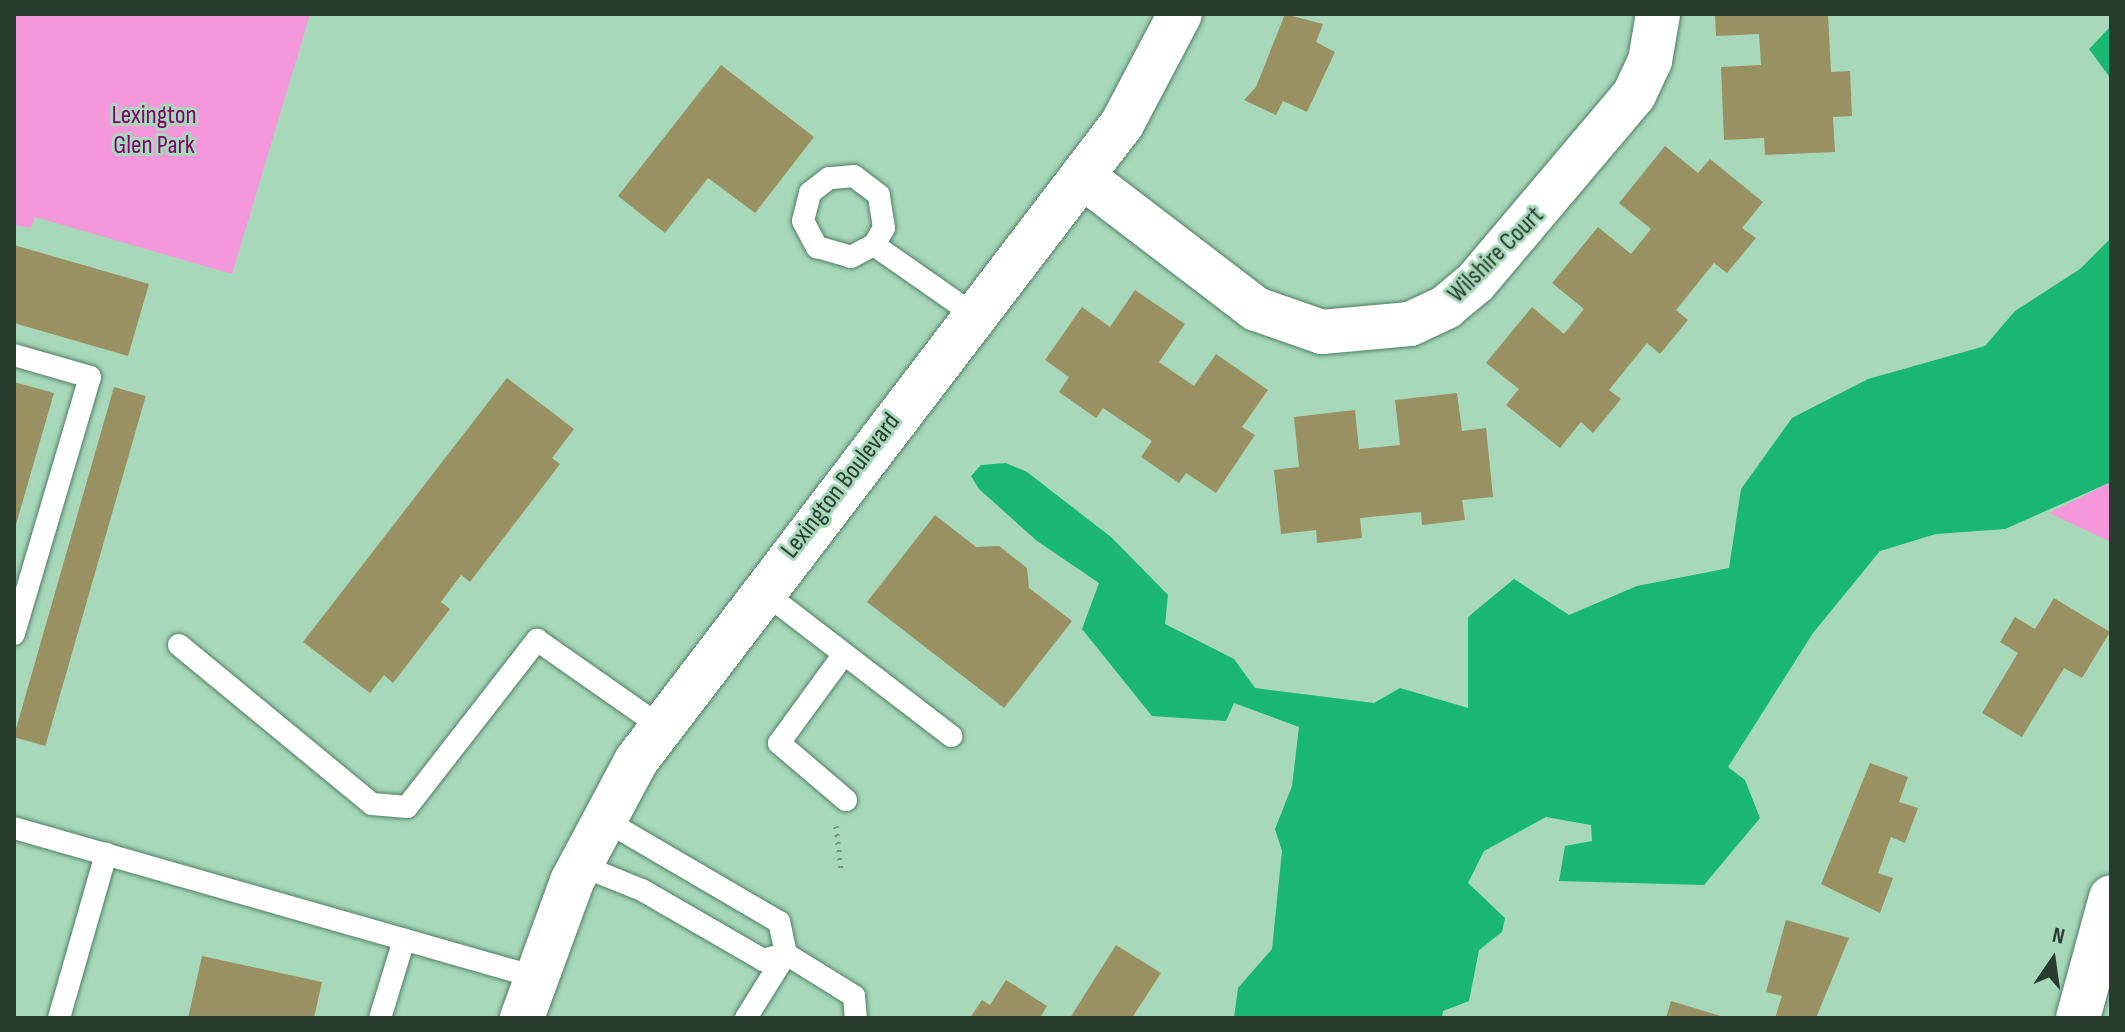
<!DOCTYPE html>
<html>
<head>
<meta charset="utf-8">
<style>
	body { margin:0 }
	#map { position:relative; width:2125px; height:1032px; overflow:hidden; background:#a7d8ba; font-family:"Sofia Sans Condensed",sans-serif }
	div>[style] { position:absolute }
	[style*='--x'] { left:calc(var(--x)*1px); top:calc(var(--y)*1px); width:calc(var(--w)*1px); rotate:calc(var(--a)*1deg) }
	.green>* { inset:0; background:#f598db }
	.water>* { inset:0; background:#1ab674 }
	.building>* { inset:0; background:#9a9162; transform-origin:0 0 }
	.path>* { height:5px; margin-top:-2.5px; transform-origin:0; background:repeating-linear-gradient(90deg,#729680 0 2px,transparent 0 8px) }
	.roads { filter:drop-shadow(0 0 2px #507e63) drop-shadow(0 0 2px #507e63) }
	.service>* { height:22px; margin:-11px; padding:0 11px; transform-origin:11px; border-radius:11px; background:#fff }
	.minor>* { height:44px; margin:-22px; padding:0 22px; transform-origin:22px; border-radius:22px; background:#fff }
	span { translate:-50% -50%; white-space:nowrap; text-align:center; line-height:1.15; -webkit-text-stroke:6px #a7d8ba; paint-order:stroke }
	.park-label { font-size:26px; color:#86006e }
	.street-label { font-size:26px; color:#273b2f }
	.frame { position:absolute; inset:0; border:16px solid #273b2f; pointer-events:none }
	.north { position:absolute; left:2013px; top:920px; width:80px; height:80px; -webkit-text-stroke:6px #a7d8ba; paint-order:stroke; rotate:13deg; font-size:22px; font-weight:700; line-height:32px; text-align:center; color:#273b2f }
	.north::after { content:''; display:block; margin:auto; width:28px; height:36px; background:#273b2f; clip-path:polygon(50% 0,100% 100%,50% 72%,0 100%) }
</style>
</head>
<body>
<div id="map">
	<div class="green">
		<i style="clip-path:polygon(14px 14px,310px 14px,232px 274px,35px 217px,31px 228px,14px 225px)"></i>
		<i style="clip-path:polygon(2111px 482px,2111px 542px,2049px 513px)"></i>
	</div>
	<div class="water">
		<i style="clip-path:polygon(2111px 26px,2111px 79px,2089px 49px)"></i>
		<i style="clip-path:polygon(2111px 238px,2111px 482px,2005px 529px,1936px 534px,1880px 551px,1813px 633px,1728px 767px,1745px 780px,1760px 818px,1704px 885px,1559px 881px,1565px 846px,1592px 841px,1591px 825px,1546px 817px,1484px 851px,1468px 883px,1505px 918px,1502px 932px,1479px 950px,1469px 1001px,1443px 1011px,1442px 1018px,1234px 1018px,1238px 988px,1272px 949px,1282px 851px,1275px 829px,1292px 786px,1299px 727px,1234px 703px,1226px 721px,1152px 716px,1082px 629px,1099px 583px,1037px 541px,979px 489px,971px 476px,981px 465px,1006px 463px,1027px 472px,1111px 537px,1168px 595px,1165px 624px,1234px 659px,1255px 688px,1374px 703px,1400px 688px,1468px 708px,1468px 617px,1514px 579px,1569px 615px,1637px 586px,1729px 568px,1741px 489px,1792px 418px,1868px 379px,1985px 346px,2015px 311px,2080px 269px)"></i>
	</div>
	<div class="building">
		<i style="clip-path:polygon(1285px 14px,1323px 24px,1316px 42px,1335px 52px,1307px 112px,1283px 101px,1276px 115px,1244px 100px,1256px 87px)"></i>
		<i style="clip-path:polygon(1715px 14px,1828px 14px,1831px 72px,1850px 71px,1852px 116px,1833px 117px,1835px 152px,1765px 155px,1764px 138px,1724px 140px,1721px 67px,1761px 65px,1759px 34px,1716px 36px)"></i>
		<i style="clip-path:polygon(721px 65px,814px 137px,755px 213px,708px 178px,665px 233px,618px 196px)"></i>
		<i style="clip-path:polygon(1665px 146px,1698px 173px,1710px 159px,1763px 202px,1742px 228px,1756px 238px,1727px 273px,1714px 263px,1676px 310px,1688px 320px,1660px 354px,1647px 343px,1609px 390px,1621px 399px,1593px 433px,1581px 422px,1560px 448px,1506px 405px,1519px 389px,1486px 363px,1532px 307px,1564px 334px,1584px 309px,1552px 283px,1598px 227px,1631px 254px,1651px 229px,1619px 203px)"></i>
		<i style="clip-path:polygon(14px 245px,149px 284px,128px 356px,14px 323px)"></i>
		<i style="clip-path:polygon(1135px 290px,1185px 324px,1159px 362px,1194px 386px,1216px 354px,1268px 390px,1242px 427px,1255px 435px,1216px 493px,1186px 473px,1179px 483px,1141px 457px,1152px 441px,1103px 408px,1096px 418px,1059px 392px,1069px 377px,1045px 360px,1082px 307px,1110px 327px)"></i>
		<i style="clip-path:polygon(507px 378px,574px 429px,552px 458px,560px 464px,470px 582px,461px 575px,441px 602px,450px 609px,393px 683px,384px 675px,370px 693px,303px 642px)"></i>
		<i style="clip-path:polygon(14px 382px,54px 393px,15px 528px,14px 528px)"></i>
		<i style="left:114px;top:387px;width:33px;height:364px;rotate:16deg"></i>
		<i style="clip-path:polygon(1457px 393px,1462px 431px,1486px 428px,1493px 497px,1462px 500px,1465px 520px,1422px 525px,1421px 512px,1360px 518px,1362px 538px,1317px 543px,1316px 530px,1281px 534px,1274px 470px,1299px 467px,1294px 417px,1355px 410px,1359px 449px,1400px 445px,1395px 400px)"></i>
		<i style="clip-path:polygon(935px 515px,976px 547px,999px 546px,1027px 568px,1029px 588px,1072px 621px,1004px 708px,867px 602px)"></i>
		<i style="clip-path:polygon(2054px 598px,2110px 632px,2082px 678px,2064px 668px,2022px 737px,1982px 713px,2018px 653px,2000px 642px,2015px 617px,2035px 629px)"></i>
		<i style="clip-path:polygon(1870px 763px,1908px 777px,1899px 802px,1918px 808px,1905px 843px,1891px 837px,1878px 873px,1893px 878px,1880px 913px,1821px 884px)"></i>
		<i style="clip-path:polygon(1786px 920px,1849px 938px,1816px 1018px,1775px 1018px,1782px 996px,1766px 992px)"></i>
		<i style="clip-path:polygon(1116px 945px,1161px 973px,1132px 1018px,1070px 1018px)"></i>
		<i style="clip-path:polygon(202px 956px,322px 982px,314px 1018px,188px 1018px)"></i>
		<i style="clip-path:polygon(1006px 980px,1047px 1006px,1040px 1018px,970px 1018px,982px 1000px,990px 1005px)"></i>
		<i style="clip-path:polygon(1671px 1001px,1724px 1017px,1724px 1018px,1666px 1018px)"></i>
	</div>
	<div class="path">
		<i style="--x:836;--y:826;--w:43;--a:83.4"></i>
	</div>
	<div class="roads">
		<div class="service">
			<i style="--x:874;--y:245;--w:20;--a:-60"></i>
			<i style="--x:884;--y:228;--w:33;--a:-99"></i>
			<i style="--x:879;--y:195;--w:31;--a:-143"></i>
			<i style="--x:854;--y:176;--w:25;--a:175"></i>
			<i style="--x:829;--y:178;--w:24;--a:142"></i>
			<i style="--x:810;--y:193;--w:29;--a:104"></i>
			<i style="--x:803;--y:221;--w:30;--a:62"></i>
			<i style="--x:817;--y:247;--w:35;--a:16"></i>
			<i style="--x:851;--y:257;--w:26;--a:-28"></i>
			<i style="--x:874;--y:245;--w:121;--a:34.9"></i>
			<i style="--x:14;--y:355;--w:79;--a:16.1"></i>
			<i style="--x:90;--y:377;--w:268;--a:106.5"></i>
			<i style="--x:761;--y:590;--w:240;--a:37.5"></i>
			<i style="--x:179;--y:645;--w:250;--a:39.5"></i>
			<i style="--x:372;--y:804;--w:35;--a:5"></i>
			<i style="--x:407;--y:807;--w:212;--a:-52.1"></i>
			<i style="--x:537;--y:640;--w:150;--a:35"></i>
			<i style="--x:844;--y:654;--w:110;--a:126.1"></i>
			<i style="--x:779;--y:743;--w:88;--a:40.4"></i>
			<i style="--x:14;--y:828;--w:546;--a:15.95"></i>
			<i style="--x:580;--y:865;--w:67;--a:22"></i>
			<i style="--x:642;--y:890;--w:140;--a:30"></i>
			<i style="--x:763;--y:960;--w:24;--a:-15"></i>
			<i style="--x:786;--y:954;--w:33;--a:-102"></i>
			<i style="--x:779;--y:922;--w:204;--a:-149.7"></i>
			<i style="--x:59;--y:1018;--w:171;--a:-74"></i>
			<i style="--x:380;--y:1018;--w:82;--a:-72.9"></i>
			<i style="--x:746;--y:1018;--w:75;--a:-58"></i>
			<i style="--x:786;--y:954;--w:80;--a:31.7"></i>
			<i style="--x:854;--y:996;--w:22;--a:85"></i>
		</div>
		<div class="minor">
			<i style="--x:1082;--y:176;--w:219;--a:37.4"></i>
			<i style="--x:1256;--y:309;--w:70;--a:19.2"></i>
			<i style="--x:1322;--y:332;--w:88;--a:-5.2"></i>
			<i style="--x:1410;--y:324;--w:40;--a:-25"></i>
			<i style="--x:1446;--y:307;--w:38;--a:-40"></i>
			<i style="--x:1475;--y:283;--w:246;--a:-49.8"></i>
			<i style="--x:1634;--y:95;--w:38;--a:-65"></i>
			<i style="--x:1650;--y:61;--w:48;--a:-80.3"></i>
			<i style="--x:522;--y:1018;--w:146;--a:-69.9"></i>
			<i style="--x:572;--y:881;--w:136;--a:-61.9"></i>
			<i style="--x:636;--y:761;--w:801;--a:-52.66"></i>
			<i style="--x:1122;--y:124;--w:124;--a:-62.2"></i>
			<i style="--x:2078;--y:1018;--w:125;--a:-74.7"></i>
		</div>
	</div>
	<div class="park-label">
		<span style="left:154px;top:131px">Lexington<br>Glen Park</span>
	</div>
	<div class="street-label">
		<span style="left:1496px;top:255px;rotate:-45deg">Wilshire Court</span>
		<span style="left:841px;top:486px;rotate:-52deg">Lexington Boulevard</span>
	</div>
	<div class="frame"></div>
	<div class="north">N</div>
</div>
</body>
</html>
